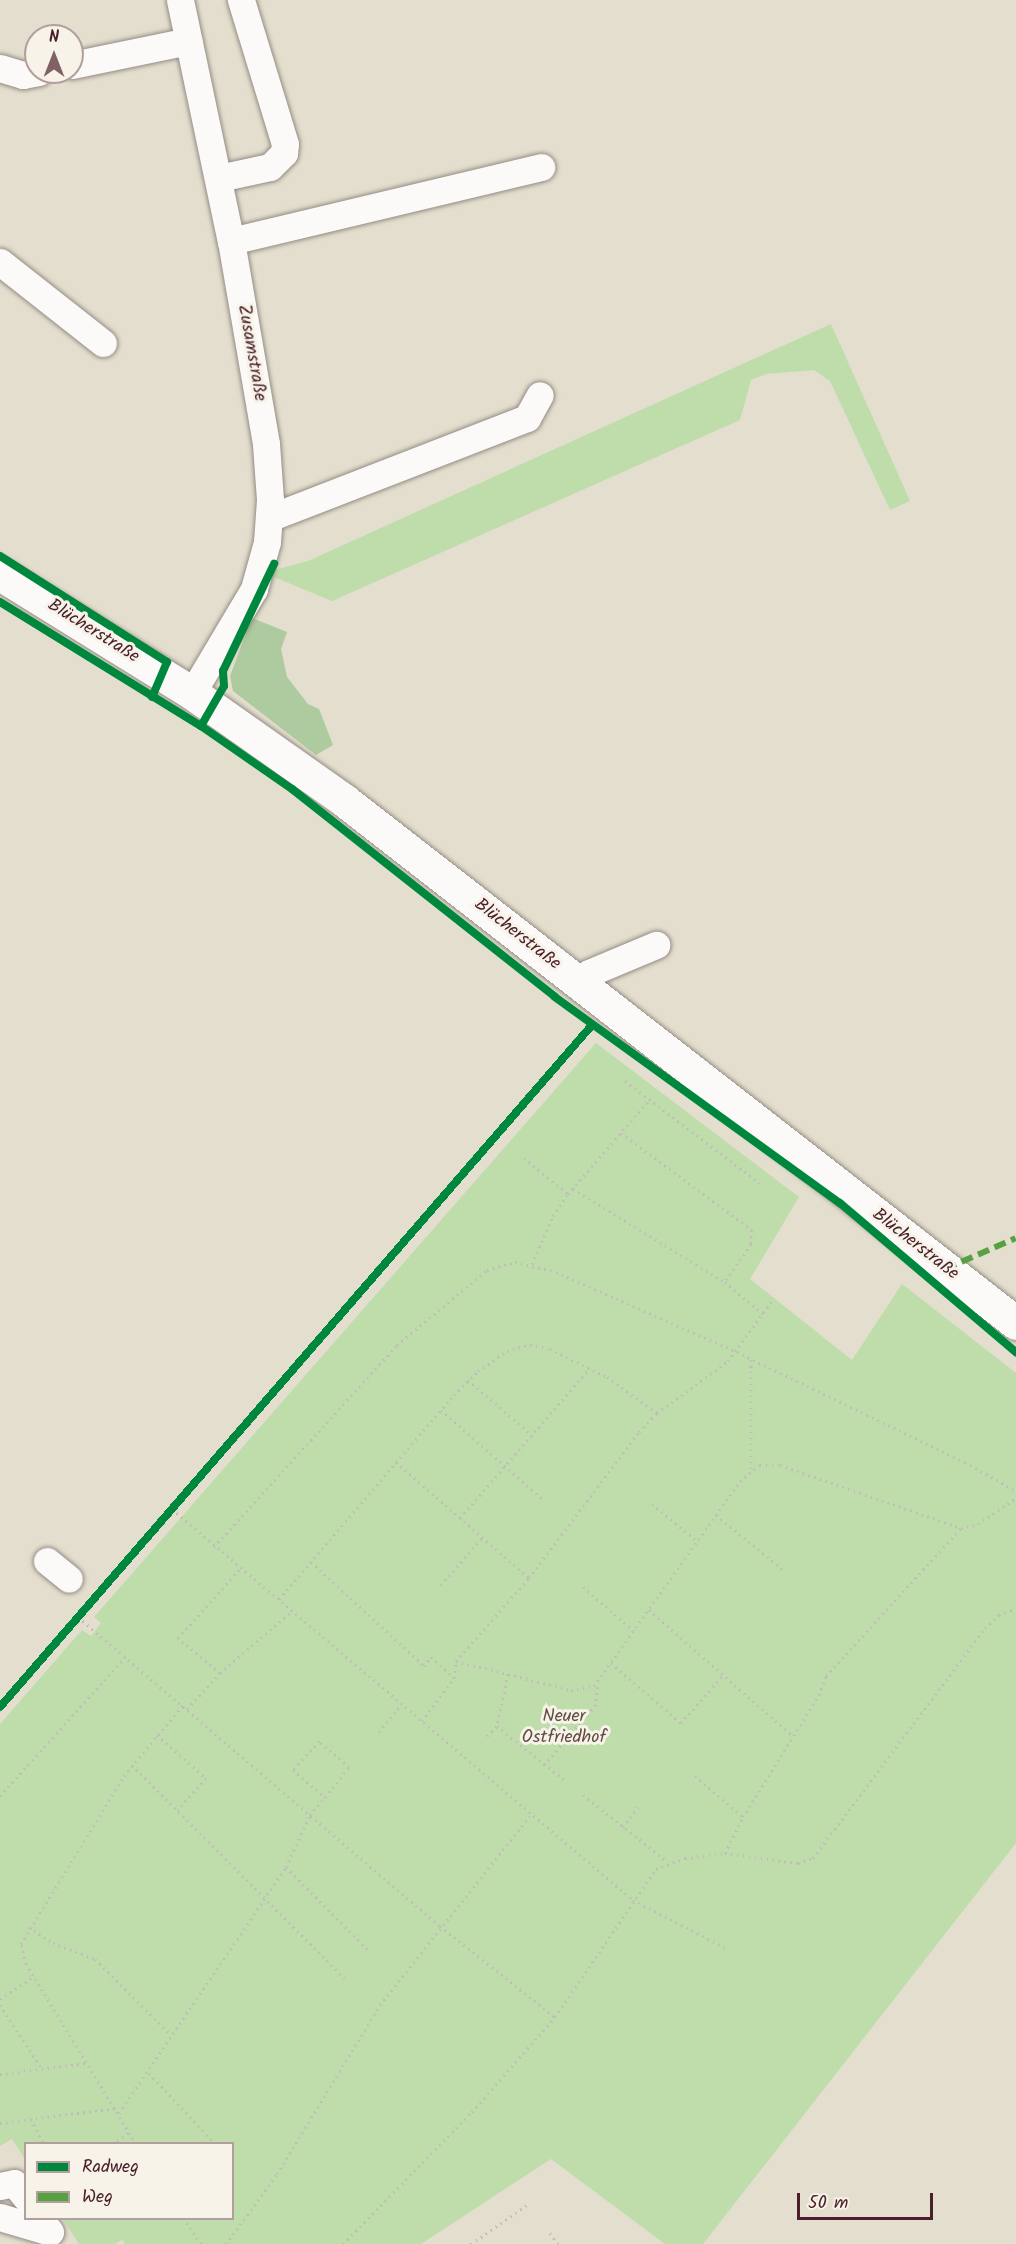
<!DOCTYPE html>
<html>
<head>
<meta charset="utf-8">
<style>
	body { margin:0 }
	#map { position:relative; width:1016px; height:2244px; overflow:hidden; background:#e3decd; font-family:Kalam,sans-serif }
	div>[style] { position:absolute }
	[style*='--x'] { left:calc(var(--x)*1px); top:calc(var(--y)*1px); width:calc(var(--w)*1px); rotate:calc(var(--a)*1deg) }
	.green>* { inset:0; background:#beddab }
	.forest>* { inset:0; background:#adcb9f }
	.path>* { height:3px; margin-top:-1.5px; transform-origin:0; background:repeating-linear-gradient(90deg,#c1bcba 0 1.5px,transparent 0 6px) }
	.roads { filter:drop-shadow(0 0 2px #958c85) drop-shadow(0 0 2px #958c85) }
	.minor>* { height:27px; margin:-13.5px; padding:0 13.5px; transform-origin:13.5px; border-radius:13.5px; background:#fbfaf8 }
	.major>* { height:33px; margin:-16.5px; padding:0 16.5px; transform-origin:16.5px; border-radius:16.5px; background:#fbfaf8 }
	.quiet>* { height:6px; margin-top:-3px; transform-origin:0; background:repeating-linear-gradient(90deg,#56a243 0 12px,transparent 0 18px) }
	.cycleway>* { height:8px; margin:-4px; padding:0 4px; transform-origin:4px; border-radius:4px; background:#00873e }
	span { translate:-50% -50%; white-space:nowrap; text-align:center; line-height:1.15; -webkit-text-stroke:6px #f7f3e8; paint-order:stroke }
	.street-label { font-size:18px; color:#4a1f2b }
	.park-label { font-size:18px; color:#604e44 }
	.legend { position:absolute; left:24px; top:2142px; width:210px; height:78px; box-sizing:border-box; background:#f7f3e8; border:2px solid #b29e9c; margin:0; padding:8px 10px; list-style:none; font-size:18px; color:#4a1f2b }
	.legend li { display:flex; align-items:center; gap:12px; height:30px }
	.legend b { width:30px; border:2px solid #b29e9c }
	.north { position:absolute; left:24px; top:24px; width:60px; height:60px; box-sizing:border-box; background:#f7f3e8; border:2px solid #b29e9c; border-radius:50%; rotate:0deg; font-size:16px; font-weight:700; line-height:24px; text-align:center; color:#4a1f2b }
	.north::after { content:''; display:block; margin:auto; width:21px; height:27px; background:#806264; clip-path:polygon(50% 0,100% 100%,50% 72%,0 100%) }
	.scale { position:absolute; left:797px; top:2193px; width:136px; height:27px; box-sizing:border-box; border:3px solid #4a1f2b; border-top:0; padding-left:8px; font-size:18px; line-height:21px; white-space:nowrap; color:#4a1f2b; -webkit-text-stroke:4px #f7f3e8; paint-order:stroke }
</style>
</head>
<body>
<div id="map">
	<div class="green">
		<i style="clip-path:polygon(831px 324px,910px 501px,890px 510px,830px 381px,814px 370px,766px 374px,751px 380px,740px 420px,332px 601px,274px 577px,274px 570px,308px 561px)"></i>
		<i style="clip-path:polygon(596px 1043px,799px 1197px,750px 1279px,852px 1360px,902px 1284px,1016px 1373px,1016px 1843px,703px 2244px,665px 2244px,551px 2159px,421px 2244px,125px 2244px,122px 2240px,115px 2244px,79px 2244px,63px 2219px,232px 2218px,232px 2144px,26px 2144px,25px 2159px,12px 2139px,0 2146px,0 1724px,82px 1630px,91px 1636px,101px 1623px,94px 1617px)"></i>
	</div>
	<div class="forest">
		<i style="clip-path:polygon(252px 618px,287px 632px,281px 649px,287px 677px,308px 704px,319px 709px,333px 745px,316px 755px,233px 691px,230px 676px)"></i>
	</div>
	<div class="path">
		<i style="--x:625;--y:1081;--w:169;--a:37.1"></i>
		<i style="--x:621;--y:1133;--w:163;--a:36.5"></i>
		<i style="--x:752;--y:1230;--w:14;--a:94"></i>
		<i style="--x:751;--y:1244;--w:46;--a:124.4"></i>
		<i style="--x:524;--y:1158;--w:57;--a:39.3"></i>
		<i style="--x:573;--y:1189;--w:178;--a:31.5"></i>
		<i style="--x:725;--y:1282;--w:50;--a:40.1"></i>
		<i style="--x:532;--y:1264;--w:52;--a:-66.4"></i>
		<i style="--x:553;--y:1216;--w:27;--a:-56"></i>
		<i style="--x:568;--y:1194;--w:124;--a:-49.2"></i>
		<i style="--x:468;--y:1380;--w:84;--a:40.7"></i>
		<i style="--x:441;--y:1410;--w:138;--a:41.2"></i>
		<i style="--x:396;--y:1462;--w:176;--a:41.1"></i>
		<i style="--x:751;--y:1469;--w:109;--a:-90"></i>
		<i style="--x:652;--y:1504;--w:58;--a:39.4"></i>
		<i style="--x:172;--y:1509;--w:604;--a:40.3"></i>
		<i style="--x:633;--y:1900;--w:107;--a:27.3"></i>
		<i style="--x:716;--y:1515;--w:90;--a:39.2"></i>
		<i style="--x:460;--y:1518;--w:198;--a:-49.1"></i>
		<i style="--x:214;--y:1547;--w:273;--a:-47.8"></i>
		<i style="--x:397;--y:1345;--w:117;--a:-39.8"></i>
		<i style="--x:487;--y:1270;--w:29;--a:-16"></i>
		<i style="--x:515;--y:1262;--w:42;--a:13.7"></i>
		<i style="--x:556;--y:1272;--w:198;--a:23.8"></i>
		<i style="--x:737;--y:1352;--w:253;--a:25.8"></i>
		<i style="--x:965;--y:1462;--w:59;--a:29.6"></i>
		<i style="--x:311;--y:1562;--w:154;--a:42.6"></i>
		<i style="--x:424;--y:1666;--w:11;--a:-52"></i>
		<i style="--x:431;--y:1657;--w:31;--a:42"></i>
		<i style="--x:441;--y:1585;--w:64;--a:-48.8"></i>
		<i style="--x:583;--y:1587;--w:67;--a:40.8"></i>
		<i style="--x:279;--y:1599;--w:269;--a:-49.4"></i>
		<i style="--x:454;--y:1395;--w:34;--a:-45"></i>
		<i style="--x:478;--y:1371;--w:35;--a:-35"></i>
		<i style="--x:507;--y:1351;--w:24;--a:-15"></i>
		<i style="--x:530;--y:1345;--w:20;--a:11"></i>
		<i style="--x:550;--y:1349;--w:64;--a:26.2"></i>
		<i style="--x:607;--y:1377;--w:62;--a:35.8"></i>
		<i style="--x:649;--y:1610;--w:190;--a:41.2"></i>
		<i style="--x:78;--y:1617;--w:476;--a:40.5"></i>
		<i style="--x:440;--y:1926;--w:147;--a:38.4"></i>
		<i style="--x:456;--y:1661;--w:119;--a:14.2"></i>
		<i style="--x:571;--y:1690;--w:23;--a:-10"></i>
		<i style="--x:594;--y:1686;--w:252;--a:-54.5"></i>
		<i style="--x:740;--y:1481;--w:26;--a:-39"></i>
		<i style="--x:760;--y:1465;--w:20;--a:0"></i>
		<i style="--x:780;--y:1465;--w:192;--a:19.2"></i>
		<i style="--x:961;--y:1528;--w:17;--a:-13"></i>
		<i style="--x:978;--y:1524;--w:46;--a:-34.4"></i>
		<i style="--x:611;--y:1663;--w:92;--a:40.6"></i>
		<i style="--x:681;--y:1723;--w:65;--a:-48.7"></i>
		<i style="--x:220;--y:1673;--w:55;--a:-140.2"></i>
		<i style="--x:178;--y:1638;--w:93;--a:-48.1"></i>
		<i style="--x:508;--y:1674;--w:53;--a:101.9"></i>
		<i style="--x:497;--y:1726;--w:90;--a:38.7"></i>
		<i style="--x:187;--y:1709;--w:49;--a:-47.5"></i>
		<i style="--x:220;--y:1673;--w:95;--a:-40.7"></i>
		<i style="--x:422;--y:1721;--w:54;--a:-53.3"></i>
		<i style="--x:454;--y:1678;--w:17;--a:-83"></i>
		<i style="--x:456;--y:1661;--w:111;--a:-48.7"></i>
		<i style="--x:529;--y:1578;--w:183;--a:-53"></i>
		<i style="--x:639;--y:1432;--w:26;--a:-47"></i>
		<i style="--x:657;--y:1413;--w:88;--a:-36.2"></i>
		<i style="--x:728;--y:1361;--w:78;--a:-53.9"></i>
		<i style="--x:379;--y:1732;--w:35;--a:-51"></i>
		<i style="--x:157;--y:1735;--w:65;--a:41.3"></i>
		<i style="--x:206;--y:1778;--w:43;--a:131.2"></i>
		<i style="--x:487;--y:1736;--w:14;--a:-45"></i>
		<i style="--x:132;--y:1765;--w:301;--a:45.1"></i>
		<i style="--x:544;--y:1765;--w:78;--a:-49.2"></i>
		<i style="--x:595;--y:1706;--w:23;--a:-83"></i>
		<i style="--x:695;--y:1776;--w:63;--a:40.5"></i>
		<i style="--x:583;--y:1795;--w:108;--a:38.2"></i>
		<i style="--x:0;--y:1796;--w:187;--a:-48"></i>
		<i style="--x:623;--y:1827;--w:25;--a:-53"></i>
		<i style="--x:725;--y:1853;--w:40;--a:-63.4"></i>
		<i style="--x:743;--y:1817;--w:144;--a:-58.1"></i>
		<i style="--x:819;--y:1695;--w:20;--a:-70"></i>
		<i style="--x:826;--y:1676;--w:200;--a:-47.6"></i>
		<i style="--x:286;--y:1867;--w:118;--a:45.3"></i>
		<i style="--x:29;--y:1927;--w:29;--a:34"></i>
		<i style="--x:53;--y:1943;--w:45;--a:20.9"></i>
		<i style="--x:95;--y:1959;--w:107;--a:45"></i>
		<i style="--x:0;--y:1999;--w:40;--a:-34"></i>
		<i style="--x:0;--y:2005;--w:77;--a:56.7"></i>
		<i style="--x:149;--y:2073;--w:97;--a:47.1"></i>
		<i style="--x:0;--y:2074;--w:88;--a:-7.2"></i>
		<i style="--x:119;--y:2113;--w:297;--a:-55.8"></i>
		<i style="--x:286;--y:1867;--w:57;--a:-65.2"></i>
		<i style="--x:310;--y:1815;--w:23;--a:-50"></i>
		<i style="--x:325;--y:1797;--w:38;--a:-51"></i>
		<i style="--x:349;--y:1767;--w:40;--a:-139"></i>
		<i style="--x:319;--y:1741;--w:39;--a:132"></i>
		<i style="--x:293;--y:1770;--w:42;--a:40.2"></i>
		<i style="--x:31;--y:2119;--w:28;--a:63"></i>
		<i style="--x:0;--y:2123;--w:117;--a:-7.4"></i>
		<i style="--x:112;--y:2144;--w:22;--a:-34"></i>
		<i style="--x:136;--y:2144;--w:211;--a:-121.4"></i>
		<i style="--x:26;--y:1964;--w:21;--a:-104"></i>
		<i style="--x:21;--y:1944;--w:197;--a:-58.5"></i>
		<i style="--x:124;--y:1776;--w:92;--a:-50.3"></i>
		<i style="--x:183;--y:2218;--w:32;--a:55"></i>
		<i style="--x:550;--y:2233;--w:14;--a:54"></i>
		<i style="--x:226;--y:2244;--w:87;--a:-53.9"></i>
		<i style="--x:277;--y:2174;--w:198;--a:-58.6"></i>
		<i style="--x:380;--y:2005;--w:241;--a:-51.6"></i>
		<i style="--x:343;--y:2244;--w:185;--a:-45.7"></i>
		<i style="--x:472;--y:2112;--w:126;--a:-48.9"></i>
		<i style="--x:555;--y:2017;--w:179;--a:-55.7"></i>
		<i style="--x:656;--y:1869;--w:31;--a:-21"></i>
		<i style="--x:685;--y:1858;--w:40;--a:-7.1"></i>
		<i style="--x:725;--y:1853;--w:74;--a:7.8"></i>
		<i style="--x:798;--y:1863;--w:16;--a:-18"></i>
		<i style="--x:813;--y:1858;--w:287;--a:-53.2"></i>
		<i style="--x:985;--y:1628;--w:19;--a:-43"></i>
		<i style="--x:999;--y:1615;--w:18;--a:-22"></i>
		<i style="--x:471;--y:2244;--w:68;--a:-34.9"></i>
	</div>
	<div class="roads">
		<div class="minor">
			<i style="--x:180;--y:0;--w:246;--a:78.1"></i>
			<i style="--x:231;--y:241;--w:206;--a:80.2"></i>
			<i style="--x:266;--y:444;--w:56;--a:85.9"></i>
			<i style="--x:270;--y:500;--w:42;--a:94.1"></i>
			<i style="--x:267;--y:542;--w:49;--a:105.5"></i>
			<i style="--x:254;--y:589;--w:121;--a:120.8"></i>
			<i style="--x:72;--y:65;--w:119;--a:-11.6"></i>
			<i style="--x:0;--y:68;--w:24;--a:17"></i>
			<i style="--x:23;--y:75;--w:16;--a:-11"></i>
			<i style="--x:219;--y:178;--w:52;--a:-12.2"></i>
			<i style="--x:270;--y:167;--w:20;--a:-45"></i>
			<i style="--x:284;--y:153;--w:9;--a:-84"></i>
			<i style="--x:285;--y:144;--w:151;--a:-107"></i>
			<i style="--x:231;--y:241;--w:319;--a:-13.4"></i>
			<i style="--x:0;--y:262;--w:131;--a:38.2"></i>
			<i style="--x:269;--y:518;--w:277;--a:-21.2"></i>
			<i style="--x:527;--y:418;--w:26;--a:-61"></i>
			<i style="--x:580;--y:984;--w:14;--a:-51"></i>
			<i style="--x:589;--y:973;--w:73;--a:-22.7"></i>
			<i style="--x:47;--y:1561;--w:28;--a:39"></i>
			<i style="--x:0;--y:2186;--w:14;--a:-12"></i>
			<i style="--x:14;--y:2183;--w:19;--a:51"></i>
			<i style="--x:0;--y:2217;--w:52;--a:16.7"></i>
			<i style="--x:50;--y:2232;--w:17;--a:-126"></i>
		</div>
		<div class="major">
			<i style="--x:0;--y:574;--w:226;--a:31.8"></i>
			<i style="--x:192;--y:693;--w:187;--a:35.2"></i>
			<i style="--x:345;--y:801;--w:850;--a:37.88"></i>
		</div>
	</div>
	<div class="quiet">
		<i style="--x:945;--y:1269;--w:77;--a:-23.6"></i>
	</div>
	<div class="cycleway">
		<i style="--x:0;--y:556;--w:198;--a:32.4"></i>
		<i style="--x:167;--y:662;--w:38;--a:113"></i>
		<i style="--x:0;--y:602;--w:236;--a:31.7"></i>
		<i style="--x:201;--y:726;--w:111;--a:34.7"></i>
		<i style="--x:292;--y:789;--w:335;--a:38.3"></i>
		<i style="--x:555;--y:997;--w:352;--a:35.9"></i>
		<i style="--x:840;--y:1203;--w:231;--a:40.3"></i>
		<i style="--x:201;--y:726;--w:46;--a:-60.1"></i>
		<i style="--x:224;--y:686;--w:15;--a:-94"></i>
		<i style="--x:223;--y:671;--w:119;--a:-64.5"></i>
		<i style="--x:0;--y:1707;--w:903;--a:-49.04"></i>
	</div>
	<div class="street-label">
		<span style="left:251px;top:353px;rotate:80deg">Zusamstraße</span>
		<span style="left:93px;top:632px;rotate:32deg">Blücherstraße</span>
		<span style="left:517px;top:935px;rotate:38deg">Blücherstraße</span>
		<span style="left:915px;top:1245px;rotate:38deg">Blücherstraße</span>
	</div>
	<div class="park-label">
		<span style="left:564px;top:1728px">Neuer<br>Ostfriedhof</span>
	</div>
	<ul class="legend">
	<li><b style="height:8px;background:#00873e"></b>Radweg</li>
	<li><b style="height:8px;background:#56a243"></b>Weg</li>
	</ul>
	<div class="north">N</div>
	<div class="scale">50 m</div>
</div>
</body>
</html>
